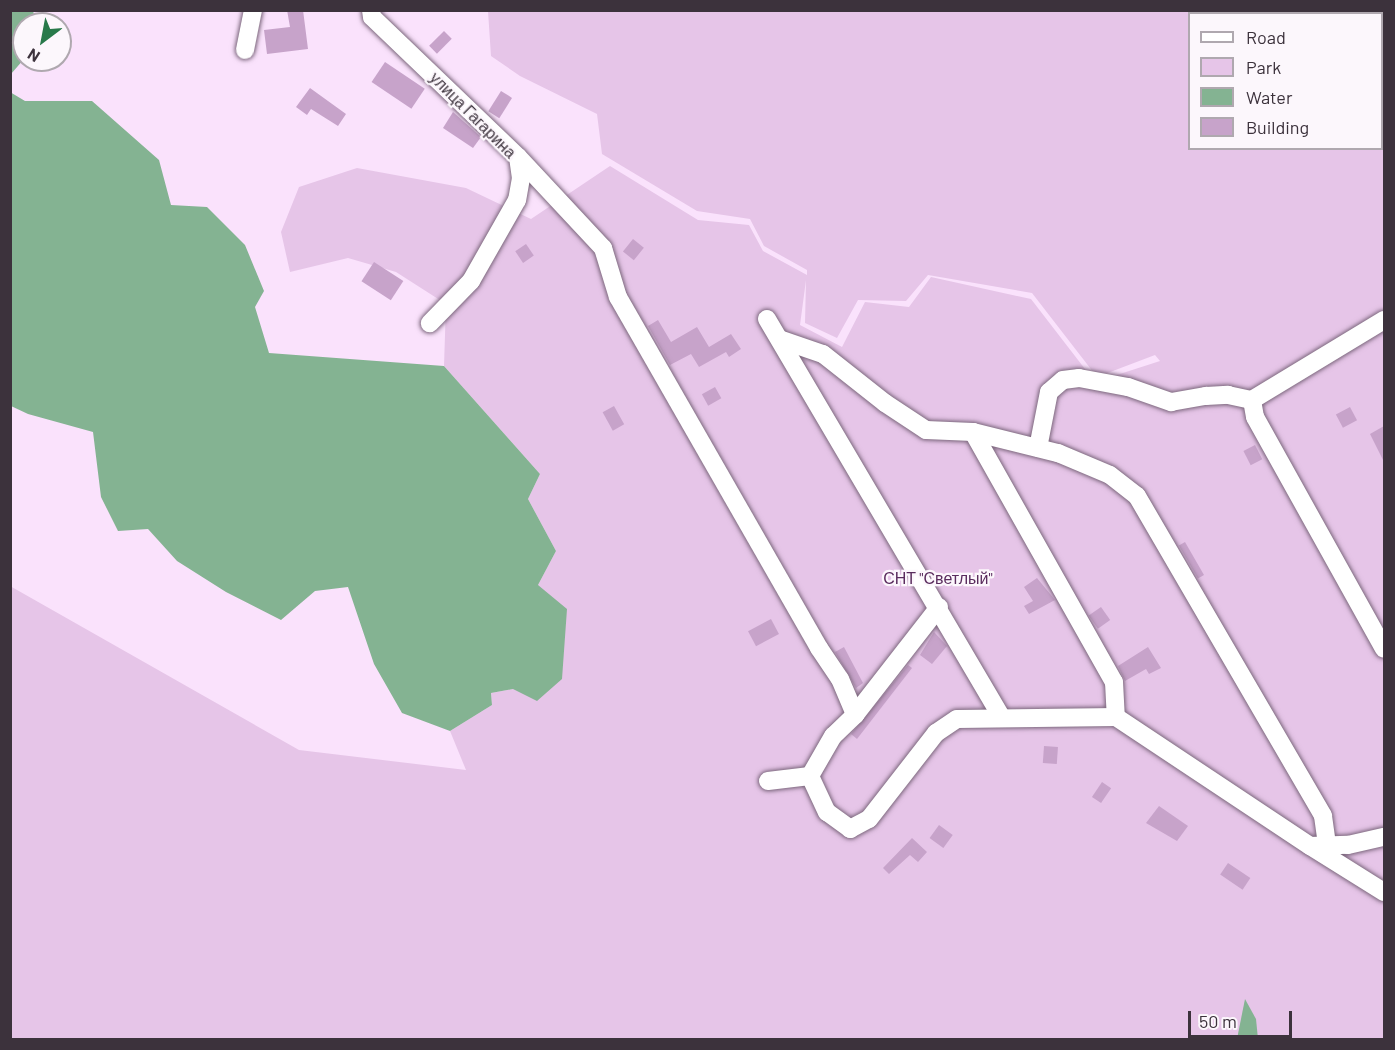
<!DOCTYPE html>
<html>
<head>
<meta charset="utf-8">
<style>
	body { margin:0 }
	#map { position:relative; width:1395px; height:1050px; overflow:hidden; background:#fae2fc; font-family:Barlow,sans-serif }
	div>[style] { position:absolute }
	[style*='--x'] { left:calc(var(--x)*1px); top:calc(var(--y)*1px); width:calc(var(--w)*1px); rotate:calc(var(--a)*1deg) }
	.green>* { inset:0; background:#e6c5e8 }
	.water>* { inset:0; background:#84b392 }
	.building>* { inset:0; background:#c7a3ca; transform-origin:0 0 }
	.roads { filter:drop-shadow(0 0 2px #7c677d) drop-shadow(0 0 2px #7c677d) }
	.minor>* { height:18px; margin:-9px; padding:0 9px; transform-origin:9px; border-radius:9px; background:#fff }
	span { translate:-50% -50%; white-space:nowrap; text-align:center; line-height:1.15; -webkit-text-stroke:4.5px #fcf7fc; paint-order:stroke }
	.street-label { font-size:16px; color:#3c323c }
	.park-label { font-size:16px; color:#5a2c5e }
	.frame { position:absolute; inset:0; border:12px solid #3c323c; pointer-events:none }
	.legend { position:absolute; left:1188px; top:12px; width:195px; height:138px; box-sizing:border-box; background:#fcf7fc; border:2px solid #afa8af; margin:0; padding:8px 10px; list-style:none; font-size:18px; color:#3c323c }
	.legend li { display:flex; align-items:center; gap:12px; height:30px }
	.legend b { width:30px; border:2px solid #afa8af }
	.north { position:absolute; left:12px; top:12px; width:60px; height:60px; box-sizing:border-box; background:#fcf7fc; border:2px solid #afa8af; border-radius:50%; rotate:212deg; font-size:16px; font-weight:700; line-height:24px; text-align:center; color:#3c323c }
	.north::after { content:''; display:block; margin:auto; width:21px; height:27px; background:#28794a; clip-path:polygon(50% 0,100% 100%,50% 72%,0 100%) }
	.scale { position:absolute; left:1188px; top:1011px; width:104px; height:27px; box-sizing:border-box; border:3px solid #3c323c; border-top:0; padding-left:8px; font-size:18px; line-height:21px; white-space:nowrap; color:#3c323c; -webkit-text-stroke:4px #fcf7fc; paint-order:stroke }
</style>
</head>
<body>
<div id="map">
	<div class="green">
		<i style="clip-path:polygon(evenodd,488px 11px,1384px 11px,1384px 1039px,11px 1039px,10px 586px,299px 750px,466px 770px,450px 731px,492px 705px,491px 693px,513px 689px,538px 585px,556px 551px,528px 499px,540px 474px,444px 366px,446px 304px,396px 272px,348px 258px,290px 272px,281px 232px,299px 187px,357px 168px,466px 188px,531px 219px,610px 166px,698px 220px,749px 225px,763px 251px,807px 275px,807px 270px,764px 246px,750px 219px,697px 211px,602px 154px,597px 114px,520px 76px,491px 56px,488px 11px,1190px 14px,1382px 14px,1382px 148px,1190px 148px,1190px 14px,488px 11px,928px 275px,1032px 293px,1097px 377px,1155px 355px,1160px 361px,1095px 382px,1031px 299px,931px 277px,909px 307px,865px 302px,842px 347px,800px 325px,806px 280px,805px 323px,837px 338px,858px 300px,906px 301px,928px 275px)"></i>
	</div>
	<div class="water">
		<i style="clip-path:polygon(11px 10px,33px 11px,37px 24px,24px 24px,24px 59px,11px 74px)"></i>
		<i style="clip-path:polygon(10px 92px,25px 101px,92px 101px,159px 160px,171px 205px,207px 207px,245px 245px,264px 291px,255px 307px,269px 353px,444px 366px,540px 474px,528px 499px,556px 551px,538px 585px,567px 609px,562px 679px,537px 701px,513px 689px,491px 693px,492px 705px,450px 731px,402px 713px,374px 664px,348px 587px,315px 591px,281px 620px,226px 592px,177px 561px,148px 529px,118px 531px,101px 497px,93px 432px,28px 414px,11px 406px)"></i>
		<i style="clip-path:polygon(1245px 999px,1256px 1019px,1258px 1039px,1237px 1039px)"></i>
	</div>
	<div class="building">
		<i style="clip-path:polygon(287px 10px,303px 10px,308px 49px,267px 54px,264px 30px,290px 27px)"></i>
		<i style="left:444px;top:31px;width:11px;height:21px;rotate:45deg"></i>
		<i style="left:385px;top:62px;width:48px;height:24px;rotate:34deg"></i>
		<i style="clip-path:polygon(310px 88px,346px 114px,338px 126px,311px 109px,307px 115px,296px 107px)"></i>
		<i style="left:501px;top:91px;width:13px;height:24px;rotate:32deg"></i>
		<i style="clip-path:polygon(453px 112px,481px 137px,473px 148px,443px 128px)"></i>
		<i style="left:633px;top:239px;width:14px;height:16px;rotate:39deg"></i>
		<i style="left:526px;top:244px;width:14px;height:13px;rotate:56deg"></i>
		<i style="left:374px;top:262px;width:35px;height:23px;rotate:33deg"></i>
		<i style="clip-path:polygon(658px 320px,671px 342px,697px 327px,709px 347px,731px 334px,741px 349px,729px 357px,726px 352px,699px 367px,691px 354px,670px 365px,648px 326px)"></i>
		<i style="left:715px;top:387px;width:13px;height:15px;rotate:61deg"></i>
		<i style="left:614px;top:406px;width:21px;height:13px;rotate:61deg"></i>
		<i style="left:1350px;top:407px;width:15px;height:16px;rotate:62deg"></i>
		<i style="clip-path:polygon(1384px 426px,1384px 462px,1370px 434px)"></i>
		<i style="left:1255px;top:445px;width:16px;height:13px;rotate:63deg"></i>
		<i style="left:1185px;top:542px;width:38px;height:7px;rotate:60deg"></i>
		<i style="clip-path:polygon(1037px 578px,1055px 600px,1029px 614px,1024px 606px,1033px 601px,1024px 587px)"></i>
		<i style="left:1101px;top:607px;width:16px;height:15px;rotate:55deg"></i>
		<i style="left:771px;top:619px;width:17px;height:26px;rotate:62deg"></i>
		<i style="clip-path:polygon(934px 632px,947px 646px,932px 664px,920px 655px)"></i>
		<i style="clip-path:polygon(844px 647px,863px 683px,856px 688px,835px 652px)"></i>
		<i style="clip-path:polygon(1148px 647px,1161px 668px,1149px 674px,1146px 669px,1125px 681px,1118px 666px)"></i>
		<i style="clip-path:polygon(908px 665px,912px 668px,857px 739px,851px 734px)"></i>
		<i style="left:1044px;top:746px;width:14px;height:17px;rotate:4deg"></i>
		<i style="left:1102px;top:782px;width:11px;height:18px;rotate:34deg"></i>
		<i style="clip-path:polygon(1159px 806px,1188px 826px,1177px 841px,1146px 823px)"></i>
		<i style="left:939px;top:825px;width:17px;height:16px;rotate:36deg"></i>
		<i style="clip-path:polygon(912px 838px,927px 852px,918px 862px,910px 855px,889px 874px,883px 868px)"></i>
		<i style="left:1228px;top:863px;width:27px;height:14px;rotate:34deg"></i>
	</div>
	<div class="roads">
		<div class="minor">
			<i style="--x:371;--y:10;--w:7;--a:82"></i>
			<i style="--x:372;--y:17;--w:202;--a:43.8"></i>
			<i style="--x:518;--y:157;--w:21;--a:82"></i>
			<i style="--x:521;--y:178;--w:22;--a:100"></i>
			<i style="--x:517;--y:200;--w:93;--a:119.6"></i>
			<i style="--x:471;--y:281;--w:59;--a:134.3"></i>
			<i style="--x:245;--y:50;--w:41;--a:-78.7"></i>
			<i style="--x:518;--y:157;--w:125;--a:47"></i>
			<i style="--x:603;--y:248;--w:51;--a:73"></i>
			<i style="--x:618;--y:297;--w:404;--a:60.2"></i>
			<i style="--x:819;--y:648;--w:37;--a:56"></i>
			<i style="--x:840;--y:679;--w:39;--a:67"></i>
			<i style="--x:767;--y:319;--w:461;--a:59.5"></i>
			<i style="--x:1384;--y:320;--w:154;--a:148.8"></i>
			<i style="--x:1252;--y:400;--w:17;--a:80"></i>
			<i style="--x:1255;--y:417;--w:265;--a:60.9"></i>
			<i style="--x:782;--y:340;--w:43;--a:18.9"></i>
			<i style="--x:823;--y:354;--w:79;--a:38.3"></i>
			<i style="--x:885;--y:403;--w:49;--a:33.4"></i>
			<i style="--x:926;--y:430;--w:47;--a:2.4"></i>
			<i style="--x:973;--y:432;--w:88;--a:13.9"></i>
			<i style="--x:1058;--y:453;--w:56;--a:22.9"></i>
			<i style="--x:1110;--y:475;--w:34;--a:38"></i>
			<i style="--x:1137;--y:496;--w:370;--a:59.8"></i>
			<i style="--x:1323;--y:816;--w:30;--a:82"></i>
			<i style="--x:973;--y:432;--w:287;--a:60.6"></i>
			<i style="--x:1114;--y:682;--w:35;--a:87"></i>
			<i style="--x:1038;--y:448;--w:57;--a:-78.9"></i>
			<i style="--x:1049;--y:392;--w:18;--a:-41"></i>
			<i style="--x:1063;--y:380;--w:16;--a:-7"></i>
			<i style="--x:1079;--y:378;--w:50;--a:10.4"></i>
			<i style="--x:1128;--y:387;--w:46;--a:19.2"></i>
			<i style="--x:1171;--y:402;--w:36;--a:-10"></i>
			<i style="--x:1206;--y:396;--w:22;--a:-3"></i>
			<i style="--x:1228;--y:395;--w:25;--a:12"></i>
			<i style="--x:939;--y:607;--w:137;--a:127.9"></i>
			<i style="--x:855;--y:715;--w:30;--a:136"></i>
			<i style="--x:833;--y:736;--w:46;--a:119.9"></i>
			<i style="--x:810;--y:776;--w:40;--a:65"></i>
			<i style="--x:827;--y:812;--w:29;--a:36"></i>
			<i style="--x:850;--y:829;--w:21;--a:-28"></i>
			<i style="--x:869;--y:819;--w:109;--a:-52.1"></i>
			<i style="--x:936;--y:733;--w:25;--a:-34"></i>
			<i style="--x:957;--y:719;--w:159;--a:-0.7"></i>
			<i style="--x:1116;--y:717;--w:233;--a:33.6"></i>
			<i style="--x:1310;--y:846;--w:38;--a:-2"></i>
			<i style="--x:1348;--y:845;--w:37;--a:-13"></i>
			<i style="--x:768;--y:781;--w:42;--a:-6.8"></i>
			<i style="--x:1312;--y:847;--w:85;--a:32"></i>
		</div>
	</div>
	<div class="street-label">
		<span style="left:473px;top:115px;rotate:45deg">улица Гагарина</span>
	</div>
	<div class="park-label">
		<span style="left:938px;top:578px">СНТ "Светлый"</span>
	</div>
	<div class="frame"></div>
	<ul class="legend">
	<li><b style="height:8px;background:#fff"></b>Road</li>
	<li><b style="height:16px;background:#e6c5e8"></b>Park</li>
	<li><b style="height:16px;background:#84b392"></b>Water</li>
	<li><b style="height:16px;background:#c7a3ca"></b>Building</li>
	</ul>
	<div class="north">N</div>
	<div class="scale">50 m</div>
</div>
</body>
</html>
